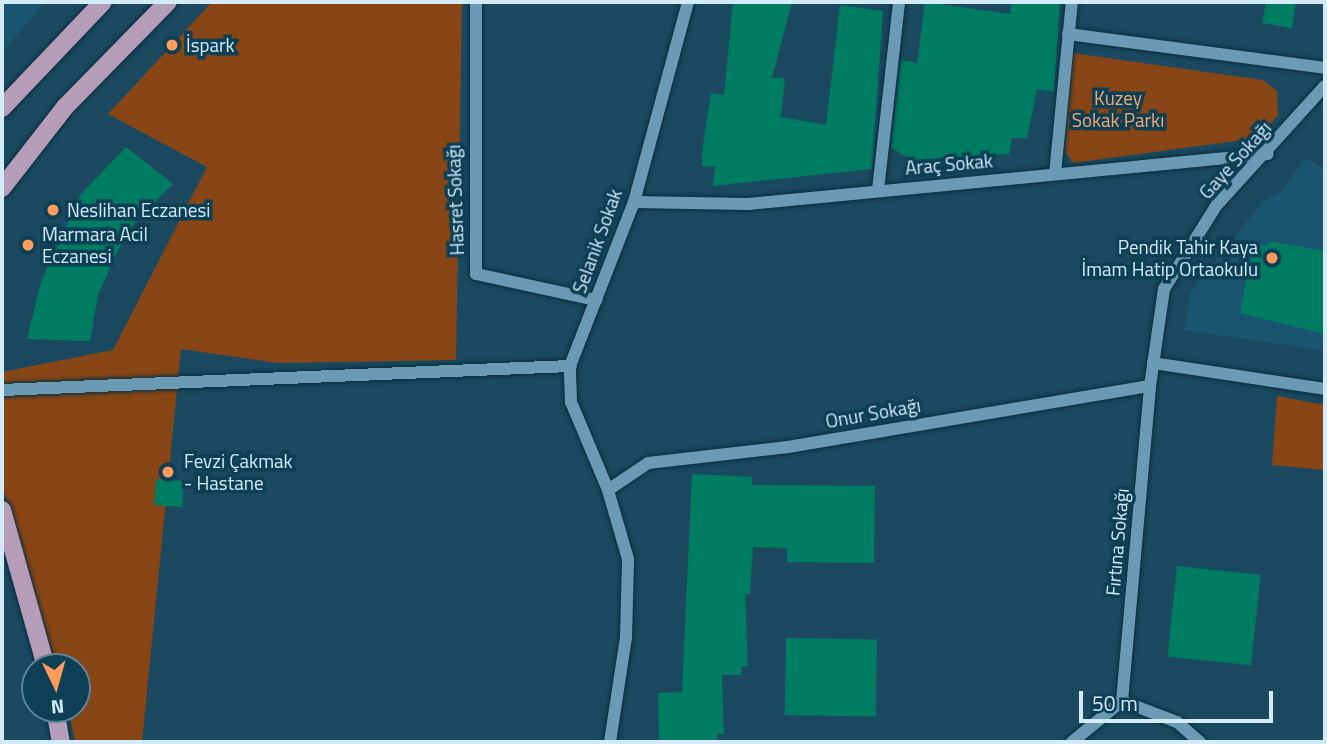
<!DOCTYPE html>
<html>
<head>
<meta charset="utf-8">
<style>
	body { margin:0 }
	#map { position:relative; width:1327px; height:744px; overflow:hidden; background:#1b4a60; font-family:"Titillium Web",sans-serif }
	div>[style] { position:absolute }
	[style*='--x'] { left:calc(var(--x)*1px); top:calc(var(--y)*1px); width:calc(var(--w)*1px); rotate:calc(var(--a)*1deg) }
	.built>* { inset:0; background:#1a556f }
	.green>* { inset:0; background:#884616 }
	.building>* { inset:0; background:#007c62; transform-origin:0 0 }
	.roads { filter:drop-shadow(0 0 2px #0a2f3f) drop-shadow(0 0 2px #0a2f3f) }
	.minor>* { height:12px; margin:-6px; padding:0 6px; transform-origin:6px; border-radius:6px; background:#6b9bb4 }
	.major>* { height:18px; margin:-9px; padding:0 9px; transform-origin:9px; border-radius:9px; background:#b59dba }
	.dots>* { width:19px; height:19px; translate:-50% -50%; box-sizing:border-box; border:4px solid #0d3f55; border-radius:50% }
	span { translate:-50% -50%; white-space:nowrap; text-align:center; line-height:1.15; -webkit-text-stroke:7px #0d3f55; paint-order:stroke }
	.poi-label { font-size:19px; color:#d3ebf9 }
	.left { translate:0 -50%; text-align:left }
	.right { translate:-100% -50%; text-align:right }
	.park-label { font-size:19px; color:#fba774 }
	.street-label { font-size:19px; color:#d3ebf9 }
	.frame { position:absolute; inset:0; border:4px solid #d3ebf9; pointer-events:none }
	.north { position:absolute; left:21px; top:653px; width:70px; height:70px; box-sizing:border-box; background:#0d3f55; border:2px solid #5c8497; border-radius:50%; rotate:175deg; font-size:19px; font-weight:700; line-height:28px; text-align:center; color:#d3ebf9 }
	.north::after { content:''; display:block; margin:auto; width:24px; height:32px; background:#ff9b5b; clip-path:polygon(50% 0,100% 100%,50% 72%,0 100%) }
	.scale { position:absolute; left:1079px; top:691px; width:194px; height:32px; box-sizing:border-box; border:4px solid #d3ebf9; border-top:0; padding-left:9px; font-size:21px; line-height:24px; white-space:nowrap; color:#d3ebf9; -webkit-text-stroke:5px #0d3f55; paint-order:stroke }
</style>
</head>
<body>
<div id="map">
	<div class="built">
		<i style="clip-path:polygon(2px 2px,46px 2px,2px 52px)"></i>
		<i style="clip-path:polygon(1305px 158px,1325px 169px,1325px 351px,1184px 330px,1190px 293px,1263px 201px,1281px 192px)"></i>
	</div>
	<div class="green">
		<i style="clip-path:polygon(212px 2px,462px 2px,456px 360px,278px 363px,181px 349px,142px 742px,75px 742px,68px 709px,77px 709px,77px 667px,56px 667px,2px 484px,2px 372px,113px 350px,207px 167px,108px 114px)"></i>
		<i style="clip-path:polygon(1072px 53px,1263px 80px,1277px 91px,1278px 115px,1258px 138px,1073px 163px,1065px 151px)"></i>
		<i style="clip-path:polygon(1277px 396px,1325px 405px,1325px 470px,1272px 465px)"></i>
	</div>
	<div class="building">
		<i style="clip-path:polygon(733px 2px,792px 2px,772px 78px,785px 78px,781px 117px,826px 125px,840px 5px,883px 11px,872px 169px,713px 186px,715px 167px,702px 166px,703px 145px,711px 93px,724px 95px)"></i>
		<i style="clip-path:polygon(925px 2px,1010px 14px,1011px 2px,1060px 2px,1054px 92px,1037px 89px,1027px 138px,1012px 138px,1009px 154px,912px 160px,891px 148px,901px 60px,917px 63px)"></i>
		<i style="clip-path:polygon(1266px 2px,1296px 2px,1292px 28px,1262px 23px)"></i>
		<i style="clip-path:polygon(126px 147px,173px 184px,137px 219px,116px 254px,98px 295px,90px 341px,27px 339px,41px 282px,81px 194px)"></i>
		<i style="clip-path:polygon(1269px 241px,1325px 251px,1325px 334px,1240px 313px,1253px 244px,1266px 246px)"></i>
		<i style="clip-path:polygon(692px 474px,752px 477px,752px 485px,875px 486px,874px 563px,787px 562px,787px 548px,753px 547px,750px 594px,745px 594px,748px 666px,742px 666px,741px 675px,722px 675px,724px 734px,717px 734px,718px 742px,659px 742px,658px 693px,682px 692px)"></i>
		<i style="left:156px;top:479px;width:28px;height:26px;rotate:4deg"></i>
		<i style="left:1177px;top:566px;width:84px;height:91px;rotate:6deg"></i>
		<i style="left:786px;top:638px;width:91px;height:77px;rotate:1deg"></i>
	</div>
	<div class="roads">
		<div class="minor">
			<i style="--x:476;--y:2;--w:272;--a:90"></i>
			<i style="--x:476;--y:274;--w:123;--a:12.2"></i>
			<i style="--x:1068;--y:34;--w:259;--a:7.5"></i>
			<i style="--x:1055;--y:174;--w:173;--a:-84.4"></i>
			<i style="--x:878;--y:190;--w:189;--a:-83.6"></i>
			<i style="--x:634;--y:202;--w:114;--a:1"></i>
			<i style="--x:748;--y:204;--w:522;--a:-5.49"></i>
			<i style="--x:1153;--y:363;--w:174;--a:8.6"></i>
			<i style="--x:2;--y:390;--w:569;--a:-2.42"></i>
			<i style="--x:608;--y:490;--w:48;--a:-34"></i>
			<i style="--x:648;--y:463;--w:141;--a:-6.5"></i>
			<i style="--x:788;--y:447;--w:367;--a:-9.6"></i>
			<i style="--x:1122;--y:701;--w:316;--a:-84.9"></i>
			<i style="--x:1150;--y:386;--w:98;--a:-81.8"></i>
			<i style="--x:1164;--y:289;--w:98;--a:-57.9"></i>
			<i style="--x:1216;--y:206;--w:162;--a:-47.8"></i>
			<i style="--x:610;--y:742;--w:105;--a:-81.3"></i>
			<i style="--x:626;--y:638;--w:79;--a:-88.5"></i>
			<i style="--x:628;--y:559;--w:72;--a:-106.2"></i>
			<i style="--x:608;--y:490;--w:95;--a:-112.8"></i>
			<i style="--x:571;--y:402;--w:36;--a:-92"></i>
			<i style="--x:570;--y:366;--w:176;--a:-68.7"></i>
			<i style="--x:634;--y:202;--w:207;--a:-74.9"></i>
			<i style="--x:1072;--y:742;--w:65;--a:-39.4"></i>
			<i style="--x:1122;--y:701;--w:59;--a:20.9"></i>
			<i style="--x:1177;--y:722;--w:30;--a:41"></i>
		</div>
		<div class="major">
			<i style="--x:2;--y:108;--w:146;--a:-46.4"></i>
			<i style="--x:2;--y:188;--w:103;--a:-52.1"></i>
			<i style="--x:65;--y:107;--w:147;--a:-45.6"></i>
			<i style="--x:2;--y:510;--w:163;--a:74.3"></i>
			<i style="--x:55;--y:709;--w:34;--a:80"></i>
		</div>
	</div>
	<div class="dots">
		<i style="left:172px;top:45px;background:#ff9b5b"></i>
		<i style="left:53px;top:210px;background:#ff9b5b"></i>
		<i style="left:28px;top:245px;background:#ff9b5b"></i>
		<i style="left:1272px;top:258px;background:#ff9b5b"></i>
		<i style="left:168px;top:472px;background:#ff9b5b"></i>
	</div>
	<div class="poi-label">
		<span class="left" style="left:186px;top:45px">İspark</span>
		<span class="left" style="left:67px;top:210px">Neslihan Eczanesi</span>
		<span class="left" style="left:42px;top:245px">Marmara Acil<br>Eczanesi</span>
		<span class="right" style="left:1258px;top:258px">Pendik Tahir Kaya<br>İmam Hatip Ortaokulu</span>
		<span class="left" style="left:184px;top:472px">Fevzi Çakmak<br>- Hastane</span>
	</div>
	<div class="park-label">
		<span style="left:1118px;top:109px">Kuzey<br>Sokak Parkı</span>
	</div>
	<div class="street-label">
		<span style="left:1235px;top:160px;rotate:-48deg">Gaye Sokağı</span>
		<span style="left:949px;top:164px;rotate:-5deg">Araç Sokak</span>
		<span style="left:455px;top:200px;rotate:-92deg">Hasret Sokağı</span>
		<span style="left:597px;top:241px;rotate:-70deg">Selanik Sokak</span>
		<span style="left:873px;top:413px;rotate:-10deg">Onur Sokağı</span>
		<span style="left:1117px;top:542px;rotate:-85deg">Fırtına Sokağı</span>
	</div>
	<div class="frame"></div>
	<div class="north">N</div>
	<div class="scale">50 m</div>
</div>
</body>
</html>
